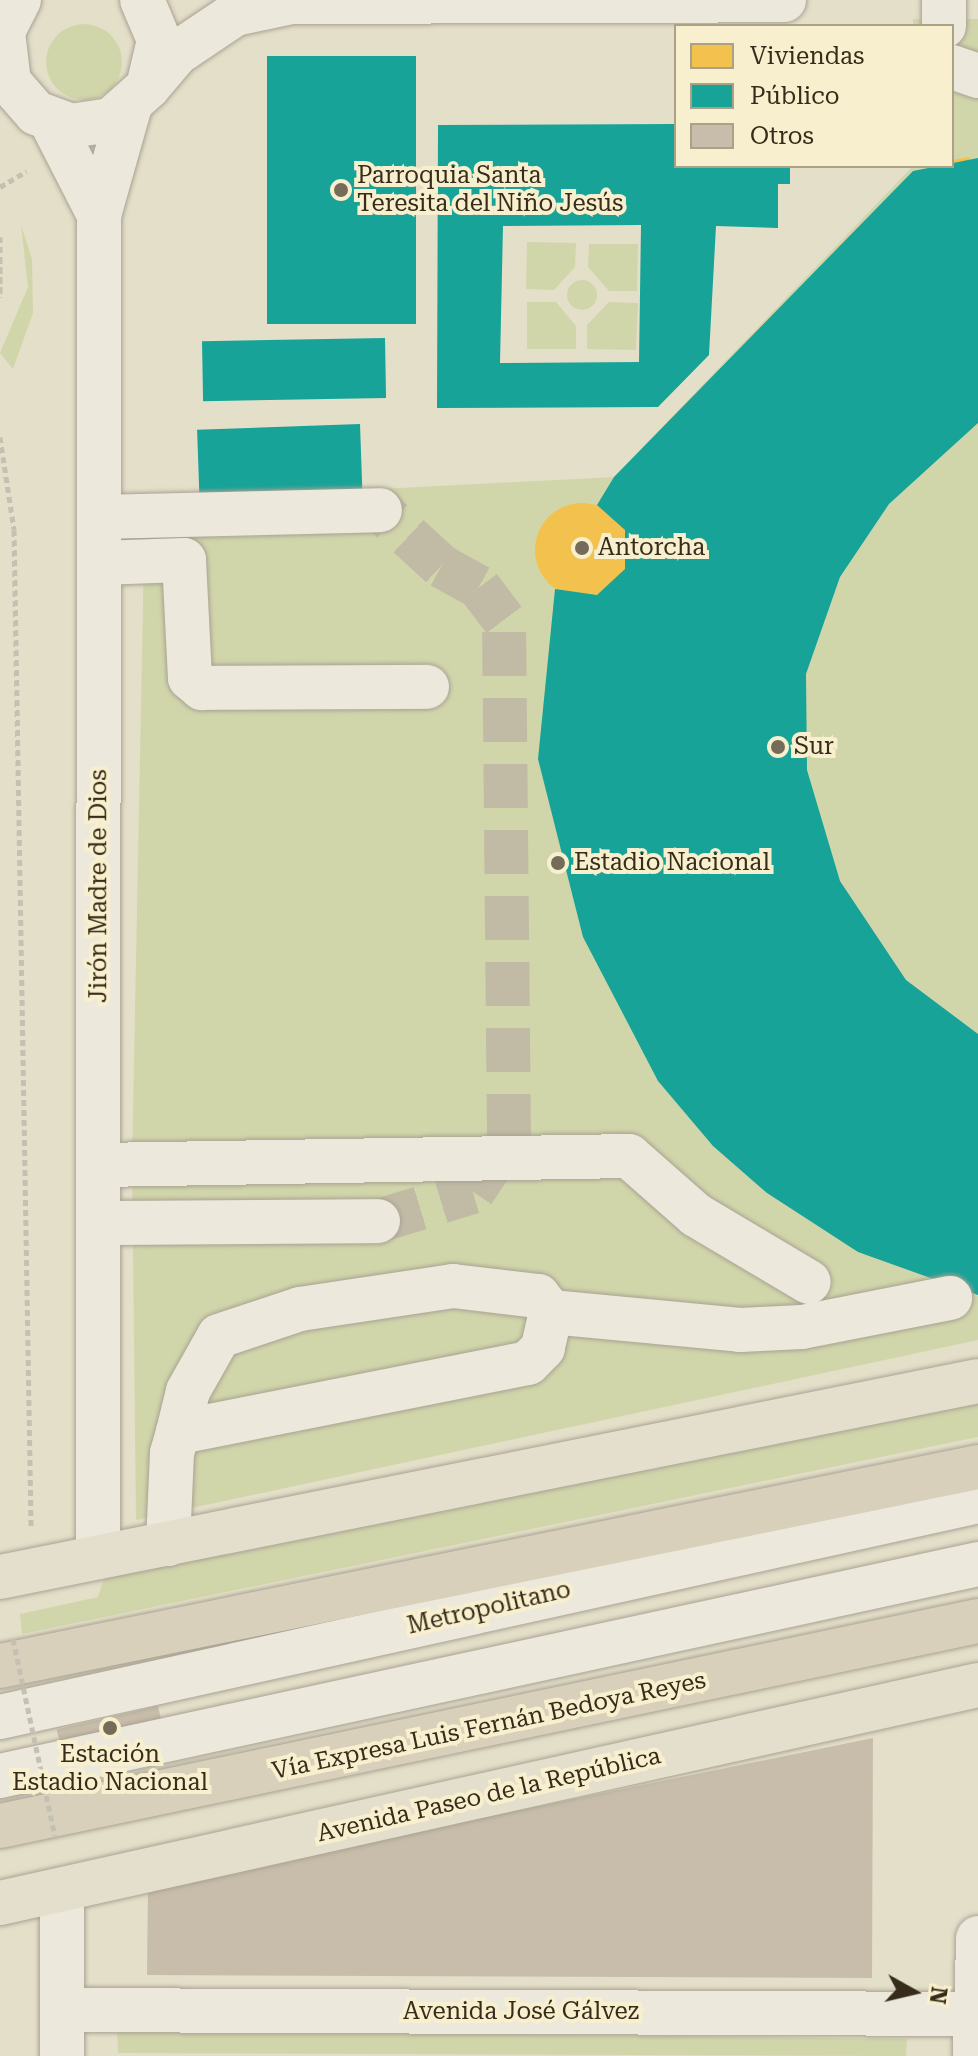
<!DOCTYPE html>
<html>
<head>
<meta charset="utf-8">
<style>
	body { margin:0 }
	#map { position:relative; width:978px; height:2056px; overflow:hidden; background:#e4dfc9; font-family:"Roboto Serif",serif }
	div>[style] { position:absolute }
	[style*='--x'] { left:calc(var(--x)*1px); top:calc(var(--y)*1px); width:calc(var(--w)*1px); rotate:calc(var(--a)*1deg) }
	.green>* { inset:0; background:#d1d6aa }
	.round { border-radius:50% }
	.homes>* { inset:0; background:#f2c14e }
	.public>* { inset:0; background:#17a398; transform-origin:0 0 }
	.building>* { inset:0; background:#c8bdaa; transform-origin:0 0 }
	.minor-tunnel>* { height:44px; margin-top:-22px; transform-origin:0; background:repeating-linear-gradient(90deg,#c1bba6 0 44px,transparent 0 66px) }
	.path>* { height:5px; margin-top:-2.5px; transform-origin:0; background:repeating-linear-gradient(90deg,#c4c0b2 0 6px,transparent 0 10px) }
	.roads { filter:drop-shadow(0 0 2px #a9a293) drop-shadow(0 0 2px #a9a293) }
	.minor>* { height:44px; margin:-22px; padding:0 22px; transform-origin:22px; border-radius:22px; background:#ece8dc }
	.major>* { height:44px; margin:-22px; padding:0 22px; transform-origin:22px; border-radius:22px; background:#e4dfcc }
	.highway>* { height:44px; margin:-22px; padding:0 22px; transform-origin:22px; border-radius:22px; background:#d8d0ba }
	.path-bridge>* { height:5px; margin-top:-2.5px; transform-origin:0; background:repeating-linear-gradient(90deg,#c4c0b2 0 6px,transparent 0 10px) }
	.dots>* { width:22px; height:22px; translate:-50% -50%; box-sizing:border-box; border:4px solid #f7efcd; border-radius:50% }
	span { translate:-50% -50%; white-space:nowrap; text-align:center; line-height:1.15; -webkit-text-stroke:8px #f7efcd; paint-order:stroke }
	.poi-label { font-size:24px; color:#372c1b }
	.left { translate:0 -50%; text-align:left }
	.street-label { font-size:24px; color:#372c1b }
	.legend { position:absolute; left:674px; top:24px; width:280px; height:144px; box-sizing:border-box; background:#f7efcd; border:2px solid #aaa186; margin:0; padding:10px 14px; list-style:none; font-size:24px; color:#372c1b }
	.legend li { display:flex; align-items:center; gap:16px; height:40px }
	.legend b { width:40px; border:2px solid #aaa186 }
	.north { position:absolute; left:874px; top:1952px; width:80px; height:80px; -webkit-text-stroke:6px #f7efcd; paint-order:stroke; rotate:98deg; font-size:22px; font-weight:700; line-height:32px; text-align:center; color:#372c1b }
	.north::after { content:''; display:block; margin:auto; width:28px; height:36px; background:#372c1b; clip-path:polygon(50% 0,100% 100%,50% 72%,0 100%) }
</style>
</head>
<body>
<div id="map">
	<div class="green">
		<i style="clip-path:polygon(913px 19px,978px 19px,978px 1340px,136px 1520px,132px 1164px,145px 501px,614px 477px,913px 166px,952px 166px,952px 26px,913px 26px)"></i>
		<i class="round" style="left:46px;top:24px;width:76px;height:76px"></i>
		<i style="clip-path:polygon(21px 225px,32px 259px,33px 313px,13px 369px,0 353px,28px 287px)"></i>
		<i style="clip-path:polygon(527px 242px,576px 243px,575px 267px,554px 290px,526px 289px)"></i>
		<i style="clip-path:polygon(589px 244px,638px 244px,637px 291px,609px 291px,588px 267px)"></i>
		<i class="round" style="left:567px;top:280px;width:30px;height:30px"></i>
		<i style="clip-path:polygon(527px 302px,556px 302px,576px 326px,576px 349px,527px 349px)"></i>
		<i style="clip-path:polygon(609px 302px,638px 303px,636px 350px,587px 349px,587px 325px)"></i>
		<i style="clip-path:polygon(978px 1398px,978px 1437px,22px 1634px,20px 1614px,98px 1597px,105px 1575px)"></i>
		<i style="clip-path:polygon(117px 2029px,907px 2039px,906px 2056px,118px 2053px)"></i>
	</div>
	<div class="homes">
		<i style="clip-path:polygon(969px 157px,971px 163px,952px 167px,952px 160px)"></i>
		<i class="round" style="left:535px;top:503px;width:94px;height:94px"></i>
	</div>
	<div class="public">
		<i style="left:267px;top:56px;width:149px;height:268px"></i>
		<i style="clip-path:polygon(evenodd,676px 124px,676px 166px,790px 166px,790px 184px,778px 184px,778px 228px,716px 226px,709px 355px,658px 407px,437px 408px,438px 125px,676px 124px,641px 225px,639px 362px,500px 363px,503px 226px,641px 225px)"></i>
		<i style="clip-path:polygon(978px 158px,978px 423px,889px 504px,840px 577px,806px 674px,807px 770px,840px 881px,906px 980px,978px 1034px,978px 1295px,858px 1252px,767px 1193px,713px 1146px,658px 1081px,583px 937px,538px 759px,555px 589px,597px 595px,625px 569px,625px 530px,597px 505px,614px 477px,913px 171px)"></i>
		<i style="left:385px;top:338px;width:60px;height:183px;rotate:89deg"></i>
		<i style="left:360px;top:424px;width:67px;height:163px;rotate:88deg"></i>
	</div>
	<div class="building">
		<i style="left:158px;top:1706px;width:22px;height:104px;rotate:77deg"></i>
		<i style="clip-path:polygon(873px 1738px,872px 1978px,147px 1975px,148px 1886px)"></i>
	</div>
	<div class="minor-tunnel">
		<i style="--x:378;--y:1221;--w:99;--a:-17"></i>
		<i style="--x:473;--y:1192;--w:65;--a:-56.3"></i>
		<i style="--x:509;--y:1138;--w:518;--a:-90.55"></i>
		<i style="--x:504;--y:620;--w:41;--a:-127.1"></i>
		<i style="--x:479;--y:587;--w:43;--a:-151.1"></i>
		<i style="--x:441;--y:566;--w:83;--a:-137.4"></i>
	</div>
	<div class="path">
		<i style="--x:0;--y:187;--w:31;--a:-31"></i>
		<i style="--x:0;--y:237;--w:60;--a:90"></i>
		<i style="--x:0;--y:437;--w:94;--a:81.4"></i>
		<i style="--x:14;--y:530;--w:997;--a:89.02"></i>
	</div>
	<div class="roads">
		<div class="minor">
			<i style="--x:19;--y:0;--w:36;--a:117"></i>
			<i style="--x:3;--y:32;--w:50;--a:83.2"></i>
			<i style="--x:9;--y:82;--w:41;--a:48.9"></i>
			<i style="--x:36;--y:113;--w:37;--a:20"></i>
			<i style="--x:71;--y:126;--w:40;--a:-8.5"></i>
			<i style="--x:111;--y:120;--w:50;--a:-41.7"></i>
			<i style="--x:148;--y:87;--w:48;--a:-76.8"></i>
			<i style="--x:159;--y:40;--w:43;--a:-113"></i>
			<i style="--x:944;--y:0;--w:26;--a:90"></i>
			<i style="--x:952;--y:67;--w:28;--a:19"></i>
			<i style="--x:148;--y:87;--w:45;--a:-49.5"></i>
			<i style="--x:177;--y:53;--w:70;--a:-33.9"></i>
			<i style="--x:235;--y:14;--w:58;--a:-11.9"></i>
			<i style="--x:292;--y:2;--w:492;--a:-0.2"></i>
			<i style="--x:51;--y:121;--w:106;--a:62.9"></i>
			<i style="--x:99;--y:517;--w:281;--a:-1.4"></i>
			<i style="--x:99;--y:563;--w:85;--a:-2"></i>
			<i style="--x:184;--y:560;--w:118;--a:87.1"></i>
			<i style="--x:190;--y:678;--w:16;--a:40"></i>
			<i style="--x:202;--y:688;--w:225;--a:-0.3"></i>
			<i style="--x:99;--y:1165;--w:530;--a:-0.97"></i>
			<i style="--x:629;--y:1156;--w:89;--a:41.4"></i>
			<i style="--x:696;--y:1215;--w:131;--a:30.7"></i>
			<i style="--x:99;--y:1223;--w:279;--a:-0.4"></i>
			<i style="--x:551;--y:1312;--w:190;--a:5.4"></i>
			<i style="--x:740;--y:1330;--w:62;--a:-2.8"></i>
			<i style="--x:802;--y:1327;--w:151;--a:-11.1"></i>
			<i style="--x:168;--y:1544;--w:91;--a:-87.5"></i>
			<i style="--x:172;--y:1453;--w:22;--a:-74"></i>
			<i style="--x:178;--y:1432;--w:42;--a:-76.3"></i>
			<i style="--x:188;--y:1391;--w:63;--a:-60.6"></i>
			<i style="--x:219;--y:1336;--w:85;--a:-18.4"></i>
			<i style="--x:300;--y:1309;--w:155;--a:-8.5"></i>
			<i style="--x:453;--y:1286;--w:86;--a:6.7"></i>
			<i style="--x:538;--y:1296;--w:21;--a:51"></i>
			<i style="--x:551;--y:1312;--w:37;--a:103"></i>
			<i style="--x:543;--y:1348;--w:21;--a:135"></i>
			<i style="--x:528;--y:1363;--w:357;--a:168.8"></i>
			<i style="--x:98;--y:1557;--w:1342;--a:-89.96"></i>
			<i style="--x:99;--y:215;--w:110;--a:-74.2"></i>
			<i style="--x:0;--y:1717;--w:1002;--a:-12.45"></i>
			<i style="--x:0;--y:1776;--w:1001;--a:-12.23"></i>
			<i style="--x:62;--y:1891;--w:165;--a:90"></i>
			<i style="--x:63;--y:2010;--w:915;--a:0.25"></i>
			<i style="--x:975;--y:2056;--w:118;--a:-88.5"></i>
		</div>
		<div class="major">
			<i style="--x:0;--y:1577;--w:997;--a:-11.33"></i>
			<i style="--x:0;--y:1903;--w:1002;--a:-12.57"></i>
		</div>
		<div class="highway">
			<i style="--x:0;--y:1666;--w:998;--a:-11.5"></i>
			<i style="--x:0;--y:1826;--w:999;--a:-11.84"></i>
		</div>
	</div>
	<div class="path-bridge">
		<i style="--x:13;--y:1639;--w:201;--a:78"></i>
	</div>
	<div class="dots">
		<i style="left:341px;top:190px;background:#746b58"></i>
		<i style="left:582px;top:548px;background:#746b58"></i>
		<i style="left:778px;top:747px;background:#746b58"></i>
		<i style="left:558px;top:863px;background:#746b58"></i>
		<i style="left:110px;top:1728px;background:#746b58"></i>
	</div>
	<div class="poi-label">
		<span class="left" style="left:357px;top:190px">Parroquia Santa<br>Teresita del Niño Jesús</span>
		<span class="left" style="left:598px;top:548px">Antorcha</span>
		<span class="left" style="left:794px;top:747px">Sur</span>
		<span class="left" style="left:574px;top:863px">Estadio Nacional</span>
		<span style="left:110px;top:1769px">Estación<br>Estadio Nacional</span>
	</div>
	<div class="street-label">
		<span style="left:99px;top:886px;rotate:-90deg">Jirón Madre de Dios</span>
		<span style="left:489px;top:1608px;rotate:-13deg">Metropolitano</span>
		<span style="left:489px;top:1726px;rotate:-12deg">Vía Expresa Luis Fernán Bedoya Reyes</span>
		<span style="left:489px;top:1795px;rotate:-13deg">Avenida Paseo de la República</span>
		<span style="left:521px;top:2012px">Avenida José Gálvez</span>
	</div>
	<ul class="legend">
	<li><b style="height:22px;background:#f2c14e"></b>Viviendas</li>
	<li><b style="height:22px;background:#17a398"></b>Público</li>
	<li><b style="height:22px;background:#c8bdaa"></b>Otros</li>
	</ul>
	<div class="north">N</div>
</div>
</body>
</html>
